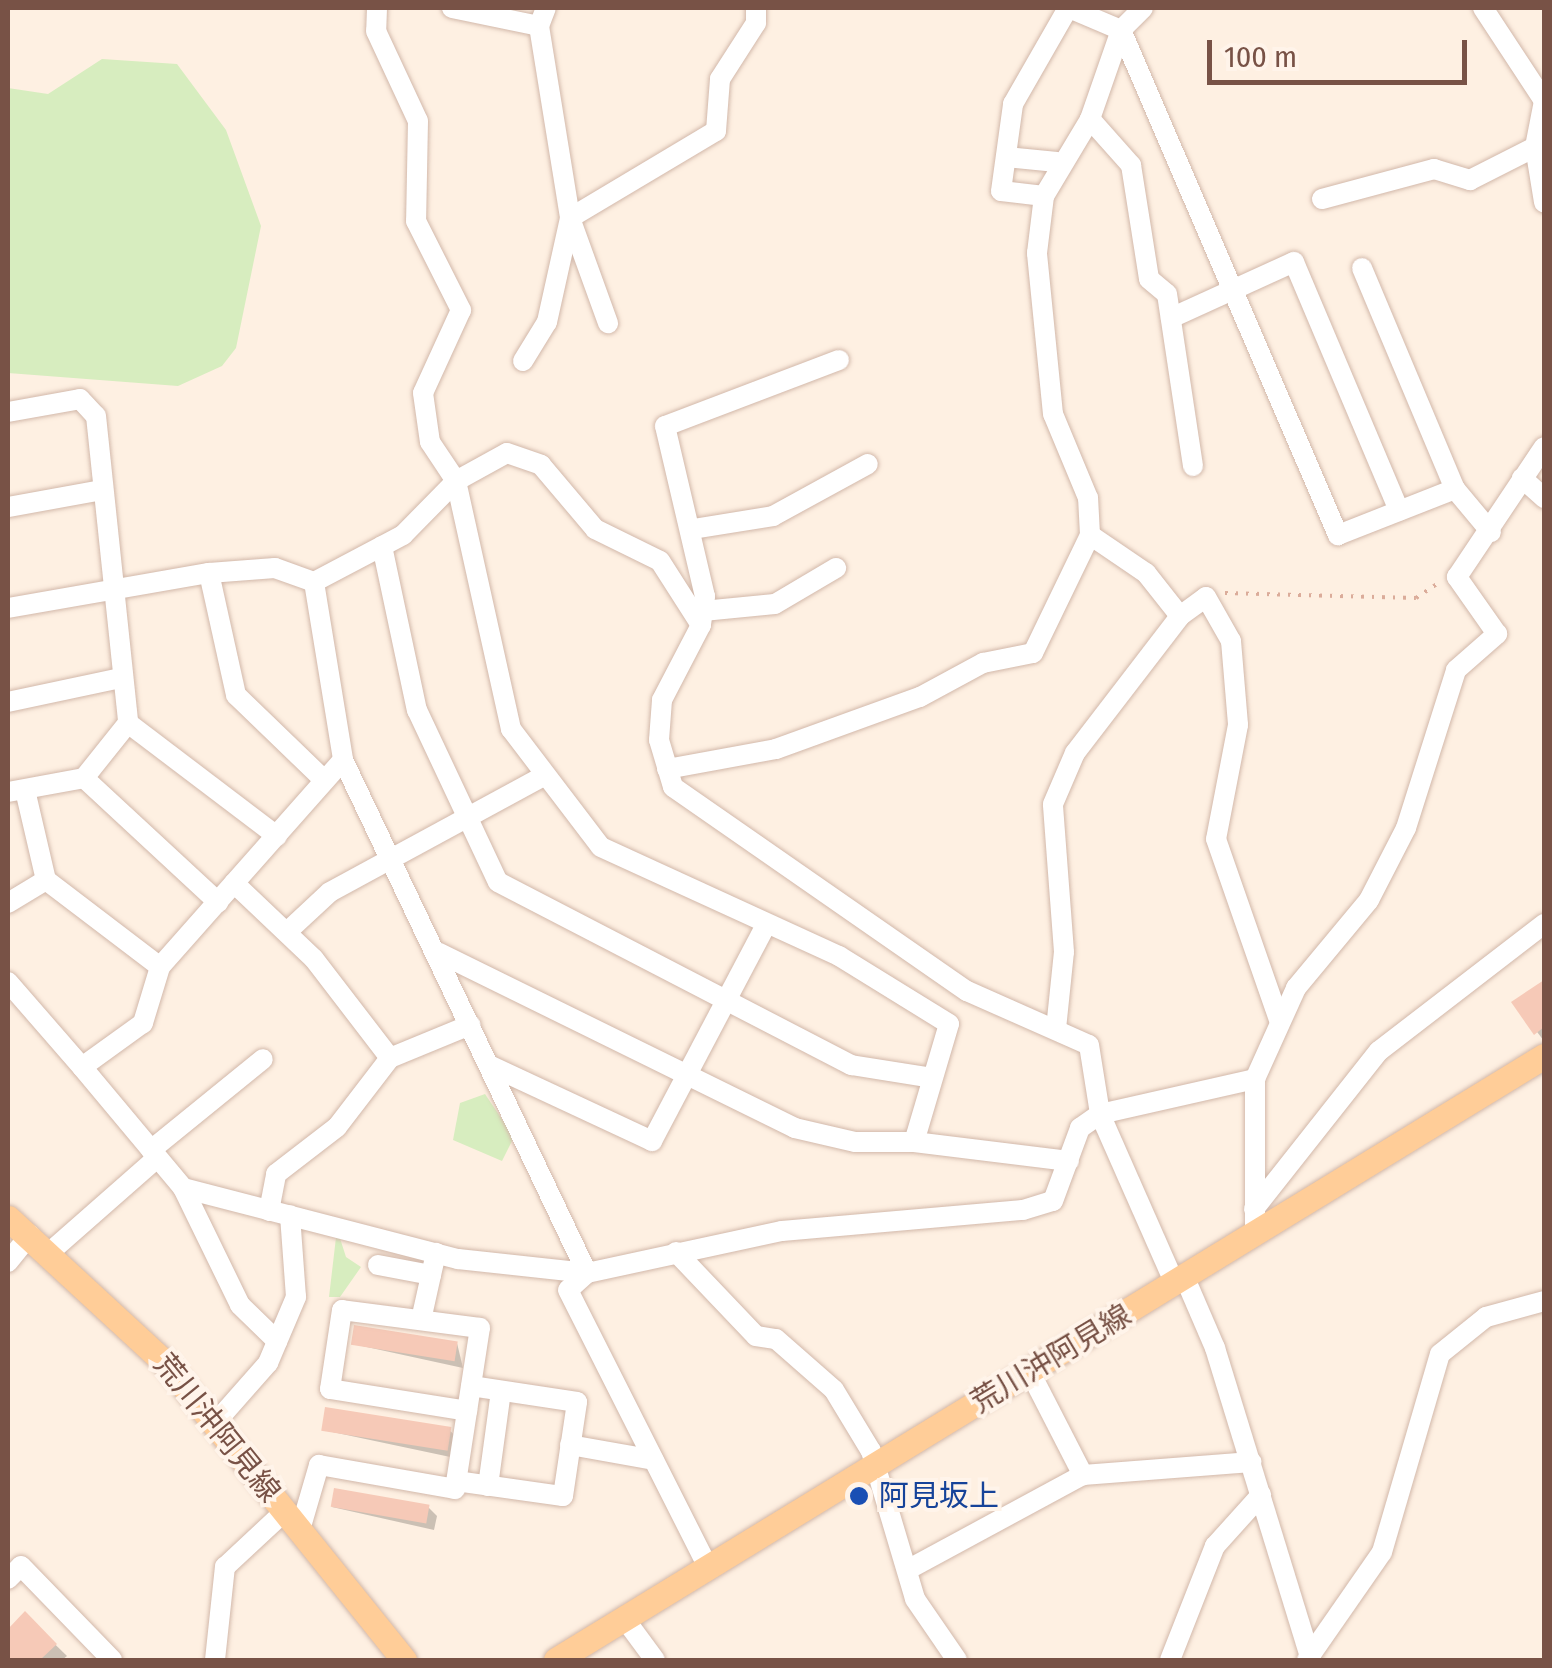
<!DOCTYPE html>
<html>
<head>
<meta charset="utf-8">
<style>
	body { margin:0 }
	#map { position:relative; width:1552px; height:1668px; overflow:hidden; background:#fef0e2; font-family:"Fira Sans Condensed","Noto Sans JP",sans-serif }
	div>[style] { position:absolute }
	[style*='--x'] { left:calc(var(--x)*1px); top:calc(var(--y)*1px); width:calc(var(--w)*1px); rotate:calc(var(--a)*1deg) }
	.green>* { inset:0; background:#d7edbf }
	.shadow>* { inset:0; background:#0003 }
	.building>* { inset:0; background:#f6c9b7; transform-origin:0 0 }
	.path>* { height:4px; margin-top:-2px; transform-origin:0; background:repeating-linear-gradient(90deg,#dbac9a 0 2.5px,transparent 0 10.5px) }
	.roads { filter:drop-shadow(0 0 2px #d2b8aa) drop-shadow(0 0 2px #d2b8aa) }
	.minor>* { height:20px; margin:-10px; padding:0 10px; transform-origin:10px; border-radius:10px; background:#fff }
	.major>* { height:25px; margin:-12.5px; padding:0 12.5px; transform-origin:12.5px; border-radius:12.5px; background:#ffcd98 }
	.dots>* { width:28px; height:28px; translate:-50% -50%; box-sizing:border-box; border:5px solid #fff4ea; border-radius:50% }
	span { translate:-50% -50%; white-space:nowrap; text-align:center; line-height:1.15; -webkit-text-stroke:8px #fff4ea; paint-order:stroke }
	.street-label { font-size:30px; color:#785246 }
	.transit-label { font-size:30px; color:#164399 }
	.left { translate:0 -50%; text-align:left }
	.frame { position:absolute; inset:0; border:10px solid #785246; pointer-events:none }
	.scale { position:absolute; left:1207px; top:40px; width:260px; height:45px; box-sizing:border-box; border:5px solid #785246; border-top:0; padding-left:12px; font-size:30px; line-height:35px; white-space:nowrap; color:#785246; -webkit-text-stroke:8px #fff4ea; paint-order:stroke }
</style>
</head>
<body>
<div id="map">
	<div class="green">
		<i style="clip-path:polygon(102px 59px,177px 64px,226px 130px,261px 226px,236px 348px,222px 366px,178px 386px,8px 373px,8px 88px,48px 94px)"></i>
		<i style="clip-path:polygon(485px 1094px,514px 1137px,502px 1161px,453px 1140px,460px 1103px)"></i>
		<i style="clip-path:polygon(337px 1229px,346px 1257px,361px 1267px,340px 1297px,329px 1297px)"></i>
	</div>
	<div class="shadow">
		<i style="clip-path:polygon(1544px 983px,1544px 1041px,1515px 1003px)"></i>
		<i style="clip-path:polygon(457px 1343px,463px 1368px,353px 1344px)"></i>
		<i style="clip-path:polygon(323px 1430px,449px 1430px,458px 1438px,455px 1458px)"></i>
		<i style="clip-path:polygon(332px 1507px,429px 1508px,437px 1516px,434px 1530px)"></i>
		<i style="clip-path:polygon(25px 1615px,67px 1656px,62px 1660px,8px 1660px,8px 1633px)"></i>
	</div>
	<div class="building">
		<i style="clip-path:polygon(1544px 980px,1544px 1027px,1534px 1035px,1511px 1002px)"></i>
		<i style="left:354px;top:1325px;width:105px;height:20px;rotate:9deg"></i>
		<i style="left:325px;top:1407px;width:128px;height:24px;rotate:9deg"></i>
		<i style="left:334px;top:1488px;width:97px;height:19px;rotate:10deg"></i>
		<i style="clip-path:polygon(25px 1611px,57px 1644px,40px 1660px,8px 1660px,8px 1629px)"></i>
	</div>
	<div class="path">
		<i style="--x:1225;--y:593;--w:191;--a:1.5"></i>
		<i style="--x:1416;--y:598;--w:29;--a:-34"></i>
	</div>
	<div class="roads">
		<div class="minor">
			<i style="--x:377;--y:8;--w:23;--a:92"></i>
			<i style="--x:376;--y:31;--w:99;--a:65"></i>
			<i style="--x:418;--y:121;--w:100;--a:91.1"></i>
			<i style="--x:416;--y:221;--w:100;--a:63.2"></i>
			<i style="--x:461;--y:310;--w:91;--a:114.6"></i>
			<i style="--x:423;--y:393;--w:49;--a:81.9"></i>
			<i style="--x:430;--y:442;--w:47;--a:56.3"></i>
			<i style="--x:456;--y:481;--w:254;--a:77.5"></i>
			<i style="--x:511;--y:729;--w:148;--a:52.7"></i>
			<i style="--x:601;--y:847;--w:262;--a:24.6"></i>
			<i style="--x:839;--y:956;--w:129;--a:31.7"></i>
			<i style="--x:949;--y:1024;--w:123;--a:106.5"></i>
			<i style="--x:914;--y:1142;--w:59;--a:180"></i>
			<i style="--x:855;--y:1142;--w:62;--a:-166.9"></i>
			<i style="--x:795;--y:1128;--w:397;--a:-153.8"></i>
			<i style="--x:452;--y:8;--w:89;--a:11.7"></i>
			<i style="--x:539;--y:26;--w:19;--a:-69"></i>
			<i style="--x:1069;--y:8;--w:56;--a:22.9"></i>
			<i style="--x:1121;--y:30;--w:550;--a:66.75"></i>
			<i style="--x:1338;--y:535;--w:126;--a:-21.5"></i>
			<i style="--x:1455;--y:489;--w:56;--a:50.1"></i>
			<i style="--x:1483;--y:8;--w:111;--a:56.7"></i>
			<i style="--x:1544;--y:101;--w:47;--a:101.1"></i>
			<i style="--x:1535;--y:147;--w:56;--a:80.7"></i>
			<i style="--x:539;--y:26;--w:194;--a:80.8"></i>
			<i style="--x:570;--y:218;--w:112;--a:70.1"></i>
			<i style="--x:1090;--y:119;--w:62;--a:48.3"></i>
			<i style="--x:1131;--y:165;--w:115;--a:81"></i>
			<i style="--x:1149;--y:279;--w:23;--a:40"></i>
			<i style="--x:1167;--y:294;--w:174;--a:81.4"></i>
			<i style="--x:1006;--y:157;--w:51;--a:5.6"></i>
			<i style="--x:1044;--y:196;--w:43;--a:-173.4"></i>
			<i style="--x:1001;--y:191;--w:88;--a:-82.1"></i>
			<i style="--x:1013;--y:104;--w:111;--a:-60.2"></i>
			<i style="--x:1322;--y:199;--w:116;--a:-15"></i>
			<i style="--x:1434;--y:169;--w:38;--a:17"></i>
			<i style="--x:1470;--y:180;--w:73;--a:-26.9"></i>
			<i style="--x:1362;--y:268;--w:240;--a:67.2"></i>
			<i style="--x:1171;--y:318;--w:135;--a:-24.5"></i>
			<i style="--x:1294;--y:262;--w:270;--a:67.1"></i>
			<i style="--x:839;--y:360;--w:186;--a:159.2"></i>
			<i style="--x:665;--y:426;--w:175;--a:76.8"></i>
			<i style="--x:705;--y:596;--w:29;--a:98"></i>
			<i style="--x:701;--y:625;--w:85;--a:117.5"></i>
			<i style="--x:662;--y:700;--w:40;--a:94.3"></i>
			<i style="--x:659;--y:740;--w:49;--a:73.4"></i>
			<i style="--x:673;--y:787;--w:358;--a:34.8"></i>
			<i style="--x:967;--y:991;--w:133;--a:23.9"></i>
			<i style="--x:1089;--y:1045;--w:70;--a:80.9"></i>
			<i style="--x:1100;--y:1114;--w:184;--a:66.2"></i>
			<i style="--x:523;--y:361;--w:46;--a:-58.4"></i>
			<i style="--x:547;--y:322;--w:107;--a:-77.5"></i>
			<i style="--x:570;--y:218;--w:170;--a:-30.8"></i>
			<i style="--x:716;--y:131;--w:52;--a:-85.6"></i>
			<i style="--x:720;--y:79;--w:67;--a:-57.3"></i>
			<i style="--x:756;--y:23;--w:15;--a:-90"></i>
			<i style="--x:8;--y:412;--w:73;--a:-10.2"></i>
			<i style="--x:80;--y:399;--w:23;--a:47"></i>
			<i style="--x:96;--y:416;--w:309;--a:84"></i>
			<i style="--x:128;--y:723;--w:187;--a:37.2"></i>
			<i style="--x:1522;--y:478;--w:30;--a:42"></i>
			<i style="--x:8;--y:507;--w:96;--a:-10.3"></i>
			<i style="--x:693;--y:529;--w:81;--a:-9.2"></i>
			<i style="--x:773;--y:516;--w:108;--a:-28.7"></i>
			<i style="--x:1090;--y:535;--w:68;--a:34.2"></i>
			<i style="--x:1146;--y:573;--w:55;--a:51.7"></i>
			<i style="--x:1180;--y:616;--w:32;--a:-36"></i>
			<i style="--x:1206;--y:597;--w:51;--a:60.4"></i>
			<i style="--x:1231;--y:641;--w:84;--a:85.2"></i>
			<i style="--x:1238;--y:725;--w:116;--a:100.9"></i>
			<i style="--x:1216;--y:839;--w:192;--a:70.8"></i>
			<i style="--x:382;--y:546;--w:168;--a:78"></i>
			<i style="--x:417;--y:710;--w:190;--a:64.8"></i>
			<i style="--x:498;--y:882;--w:398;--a:27.4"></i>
			<i style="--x:851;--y:1065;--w:82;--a:9.1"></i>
			<i style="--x:209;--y:573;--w:125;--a:77.5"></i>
			<i style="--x:236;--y:695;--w:121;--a:44"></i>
			<i style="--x:314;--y:582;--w:180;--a:80.7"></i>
			<i style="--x:343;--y:760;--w:568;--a:64.56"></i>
			<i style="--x:8;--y:608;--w:204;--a:-9.9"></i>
			<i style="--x:209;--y:573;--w:66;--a:-4.3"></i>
			<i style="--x:275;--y:568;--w:41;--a:19.7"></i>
			<i style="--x:314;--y:582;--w:101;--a:-27.8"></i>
			<i style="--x:403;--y:535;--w:76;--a:-45.5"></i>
			<i style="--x:456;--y:481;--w:58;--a:-28.8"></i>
			<i style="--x:507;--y:453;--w:36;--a:19"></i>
			<i style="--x:541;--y:465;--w:84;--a:49.8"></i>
			<i style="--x:595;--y:529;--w:72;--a:26.2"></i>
			<i style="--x:660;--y:561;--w:76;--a:57.4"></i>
			<i style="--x:703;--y:611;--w:72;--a:-5.6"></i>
			<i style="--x:775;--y:604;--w:71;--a:-30.5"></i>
			<i style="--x:8;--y:702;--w:116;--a:-12"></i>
			<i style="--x:343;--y:760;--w:276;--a:131.5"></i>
			<i style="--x:160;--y:967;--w:59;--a:106.9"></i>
			<i style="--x:143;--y:1023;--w:75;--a:144.2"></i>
			<i style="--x:82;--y:1067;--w:158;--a:50.1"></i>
			<i style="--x:183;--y:1188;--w:284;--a:14.5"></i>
			<i style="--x:458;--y:1259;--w:130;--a:6.2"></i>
			<i style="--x:587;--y:1273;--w:199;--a:-12.2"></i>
			<i style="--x:782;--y:1231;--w:242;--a:-5"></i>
			<i style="--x:1023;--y:1210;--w:31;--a:-17"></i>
			<i style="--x:1053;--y:1201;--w:78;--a:-69.7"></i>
			<i style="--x:1080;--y:1128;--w:24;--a:-35"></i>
			<i style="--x:1100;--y:1114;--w:159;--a:-12.7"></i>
			<i style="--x:667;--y:769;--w:111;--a:-10.4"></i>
			<i style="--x:776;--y:749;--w:153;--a:-19.9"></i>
			<i style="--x:920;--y:697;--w:72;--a:-28.4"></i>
			<i style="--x:983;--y:663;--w:51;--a:-11.3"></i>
			<i style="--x:1033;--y:653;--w:131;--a:-64.2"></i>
			<i style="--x:1090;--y:535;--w:37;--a:-93"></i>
			<i style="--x:1088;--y:498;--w:91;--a:-112.6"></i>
			<i style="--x:1053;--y:414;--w:162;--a:-95.7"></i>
			<i style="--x:1037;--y:253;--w:57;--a:-83"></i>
			<i style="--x:1044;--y:196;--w:90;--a:-59.1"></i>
			<i style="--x:1090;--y:119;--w:94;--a:-70.8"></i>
			<i style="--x:1121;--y:30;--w:31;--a:-45"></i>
			<i style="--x:84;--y:778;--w:183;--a:42.8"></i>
			<i style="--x:25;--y:790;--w:92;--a:76.9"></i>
			<i style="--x:46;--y:880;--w:143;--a:37.3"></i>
			<i style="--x:8;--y:792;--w:77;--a:-10.4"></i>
			<i style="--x:84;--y:778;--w:70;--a:-51.3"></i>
			<i style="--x:234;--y:883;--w:110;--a:43.5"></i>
			<i style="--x:314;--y:959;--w:125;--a:52.5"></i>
			<i style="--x:8;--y:903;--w:44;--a:-31.2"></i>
			<i style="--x:288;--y:931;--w:57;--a:-42.9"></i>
			<i style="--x:330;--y:892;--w:241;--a:-28.5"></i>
			<i style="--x:8;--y:982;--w:113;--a:49"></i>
			<i style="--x:1056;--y:1029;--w:77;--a:-84.1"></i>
			<i style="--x:1064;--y:952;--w:148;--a:-94.3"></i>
			<i style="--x:1053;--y:804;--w:56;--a:-66.7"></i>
			<i style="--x:1075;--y:753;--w:173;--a:-52.5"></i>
			<i style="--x:489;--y:1065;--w:180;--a:25"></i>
			<i style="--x:652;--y:1141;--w:244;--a:-62.2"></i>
			<i style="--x:914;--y:1142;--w:156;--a:7"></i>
			<i style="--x:151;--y:1150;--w:144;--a:-39.1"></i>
			<i style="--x:183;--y:1188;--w:130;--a:64"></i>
			<i style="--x:240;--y:1305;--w:52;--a:44.2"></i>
			<i style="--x:1254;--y:1209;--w:201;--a:-51.7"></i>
			<i style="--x:1379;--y:1051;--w:208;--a:-37.6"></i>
			<i style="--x:269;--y:1211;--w:38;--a:-79"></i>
			<i style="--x:276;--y:1174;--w:77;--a:-37.6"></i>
			<i style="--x:337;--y:1127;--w:87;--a:-52.5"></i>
			<i style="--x:390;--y:1058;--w:87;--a:-22.4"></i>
			<i style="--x:1255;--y:1234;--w:155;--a:-90"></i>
			<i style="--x:1255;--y:1079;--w:100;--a:-65.7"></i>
			<i style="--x:1296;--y:988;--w:114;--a:-50.3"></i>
			<i style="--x:1369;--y:900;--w:81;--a:-62.8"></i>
			<i style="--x:1406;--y:828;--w:166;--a:-72.4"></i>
			<i style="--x:1456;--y:670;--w:55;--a:-41.3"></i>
			<i style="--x:1497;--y:634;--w:70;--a:-125.1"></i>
			<i style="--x:1457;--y:577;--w:156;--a:-56.2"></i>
			<i style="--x:50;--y:1252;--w:142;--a:-41.3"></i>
			<i style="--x:676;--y:1252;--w:116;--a:46.4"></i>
			<i style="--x:756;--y:1336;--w:20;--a:9"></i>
			<i style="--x:776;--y:1339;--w:77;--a:41.3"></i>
			<i style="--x:834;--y:1390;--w:71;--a:58.8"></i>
			<i style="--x:871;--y:1451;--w:154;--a:73.4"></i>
			<i style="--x:915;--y:1599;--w:74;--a:55.5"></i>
			<i style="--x:8;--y:1262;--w:35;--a:-51"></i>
			<i style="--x:378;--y:1265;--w:54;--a:10.7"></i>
			<i style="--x:587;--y:1273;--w:25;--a:138"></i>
			<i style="--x:568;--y:1290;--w:310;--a:63.2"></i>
			<i style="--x:1184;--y:1276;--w:78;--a:66.7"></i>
			<i style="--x:1215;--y:1348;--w:326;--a:72.9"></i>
			<i style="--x:421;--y:1320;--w:69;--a:-77.4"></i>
			<i style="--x:1030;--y:1372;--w:116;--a:62.8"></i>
			<i style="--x:216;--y:1422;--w:79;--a:-48.6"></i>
			<i style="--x:268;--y:1363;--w:72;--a:-67"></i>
			<i style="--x:296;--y:1297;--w:82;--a:-94.2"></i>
			<i style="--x:570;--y:1445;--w:85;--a:10.1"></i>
			<i style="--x:456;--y:1481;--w:108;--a:8"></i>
			<i style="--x:563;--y:1496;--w:95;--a:-81.5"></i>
			<i style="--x:577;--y:1402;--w:107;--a:-171.4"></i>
			<i style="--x:488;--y:1486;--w:96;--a:-82.2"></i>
			<i style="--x:300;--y:1530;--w:68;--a:-73.7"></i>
			<i style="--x:319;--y:1465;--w:138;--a:10"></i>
			<i style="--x:455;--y:1489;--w:163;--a:-81.2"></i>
			<i style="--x:480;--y:1328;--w:139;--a:-172.6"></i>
			<i style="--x:342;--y:1310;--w:80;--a:98.6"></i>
			<i style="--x:330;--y:1389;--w:139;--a:9.1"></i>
			<i style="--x:909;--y:1569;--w:198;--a:-28.4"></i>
			<i style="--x:1083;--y:1475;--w:169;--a:-4.4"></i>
			<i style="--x:8;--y:1579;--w:18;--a:-45"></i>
			<i style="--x:21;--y:1566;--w:131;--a:45.9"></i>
			<i style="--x:624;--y:1618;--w:52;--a:53.6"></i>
			<i style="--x:215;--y:1660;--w:94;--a:-83.9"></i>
			<i style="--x:225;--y:1567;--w:82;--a:-43"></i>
			<i style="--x:1170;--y:1660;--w:123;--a:-68.5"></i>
			<i style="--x:1215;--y:1546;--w:69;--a:-48"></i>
			<i style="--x:1307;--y:1660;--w:131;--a:-55.2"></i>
			<i style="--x:1382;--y:1552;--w:206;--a:-73.7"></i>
			<i style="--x:1440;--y:1354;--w:59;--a:-38.8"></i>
			<i style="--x:1486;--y:1317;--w:60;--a:-15.4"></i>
		</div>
		<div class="major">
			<i style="--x:8;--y:1218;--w:215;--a:42.7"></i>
			<i style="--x:166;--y:1364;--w:380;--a:51.2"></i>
			<i style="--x:556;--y:1660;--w:1158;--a:-31.44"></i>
		</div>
	</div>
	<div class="dots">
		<i style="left:859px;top:1496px;background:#1a4fb4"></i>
	</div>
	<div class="street-label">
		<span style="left:1051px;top:1359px;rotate:-31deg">荒川沖阿見線</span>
		<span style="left:217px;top:1428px;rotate:51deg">荒川沖阿見線</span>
	</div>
	<div class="transit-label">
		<span class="left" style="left:879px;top:1496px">阿見坂上</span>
	</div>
	<div class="frame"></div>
	<div class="scale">100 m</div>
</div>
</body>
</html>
